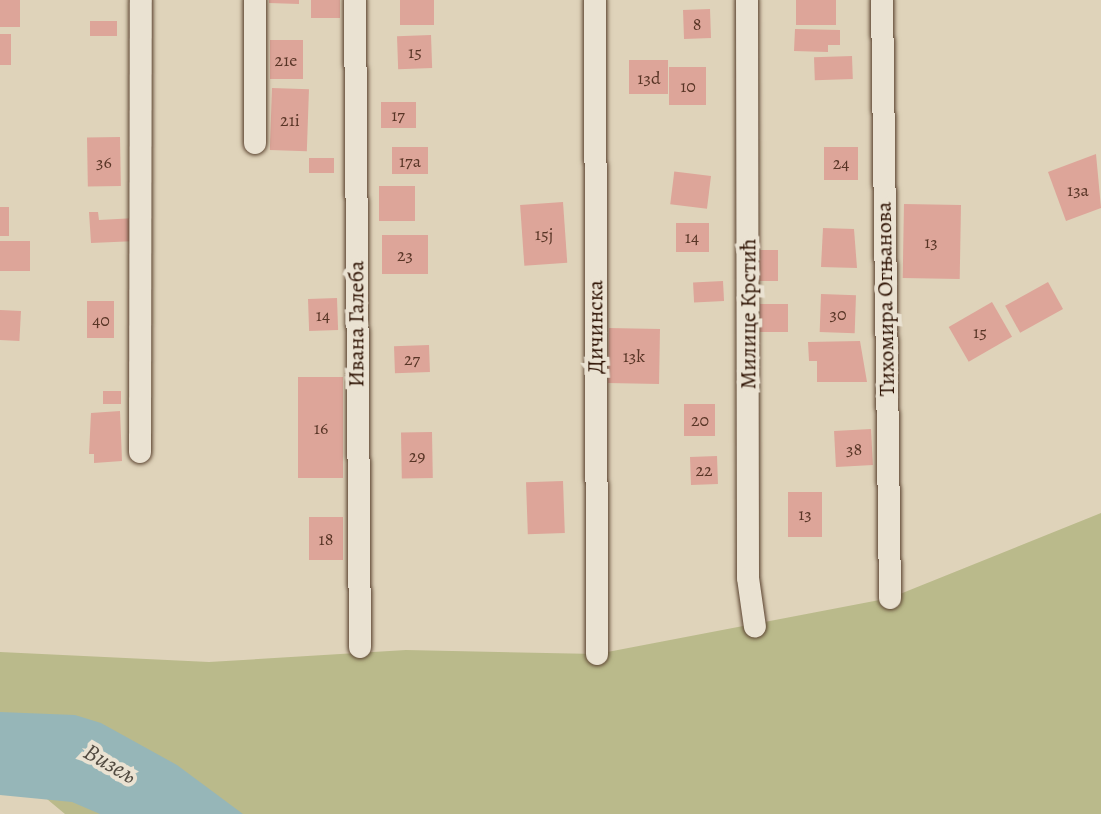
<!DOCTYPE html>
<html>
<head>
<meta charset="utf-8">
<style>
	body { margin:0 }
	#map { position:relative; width:1101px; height:814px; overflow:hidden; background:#dfd3ba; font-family:Alegreya,serif }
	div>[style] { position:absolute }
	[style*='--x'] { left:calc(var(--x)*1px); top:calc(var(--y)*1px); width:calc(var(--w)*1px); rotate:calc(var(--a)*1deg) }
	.green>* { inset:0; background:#baba8b }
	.water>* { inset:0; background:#96b6b8 }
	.building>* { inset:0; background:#dda599; transform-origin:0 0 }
	.roads { filter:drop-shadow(0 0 2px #59412e) drop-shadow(0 0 2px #59412e) }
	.minor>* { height:22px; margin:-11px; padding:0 11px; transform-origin:11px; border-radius:11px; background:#eae2d2 }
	span { translate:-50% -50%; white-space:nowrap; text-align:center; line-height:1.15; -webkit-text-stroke:8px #eae2d2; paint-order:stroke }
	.number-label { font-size:18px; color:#583526 }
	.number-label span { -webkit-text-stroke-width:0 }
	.street-label { font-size:22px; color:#2c1000 }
	.water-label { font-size:24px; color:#514a40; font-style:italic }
</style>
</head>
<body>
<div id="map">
	<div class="green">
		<i style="clip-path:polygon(1101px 513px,1101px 814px,65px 814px,0 760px,0 652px,209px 662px,406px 650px,597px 654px,890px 598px)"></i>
	</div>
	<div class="water">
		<i style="clip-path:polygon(0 712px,75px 715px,101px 723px,177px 765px,243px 814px,100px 814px,72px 802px,0 795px)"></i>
	</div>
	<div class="building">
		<i style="left:0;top:0;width:20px;height:27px"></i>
		<i style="clip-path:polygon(269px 0,299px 0,299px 4px,269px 3px)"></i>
		<i style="left:311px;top:0;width:29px;height:18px"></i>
		<i style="left:400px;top:0;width:34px;height:25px"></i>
		<i style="left:796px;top:0;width:40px;height:25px"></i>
		<i style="left:710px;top:9px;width:29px;height:27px;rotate:88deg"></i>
		<i style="left:117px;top:21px;width:15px;height:27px;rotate:90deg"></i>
		<i style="clip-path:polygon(795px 29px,840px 30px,840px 45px,828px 45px,828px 52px,794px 51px)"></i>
		<i style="left:0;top:34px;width:11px;height:31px"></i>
		<i style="left:431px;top:35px;width:33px;height:34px;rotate:88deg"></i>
		<i style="left:270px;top:40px;width:33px;height:39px"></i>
		<i style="left:852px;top:56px;width:23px;height:38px;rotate:88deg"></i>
		<i style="left:668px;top:60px;width:34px;height:39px;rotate:90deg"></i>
		<i style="left:706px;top:67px;width:38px;height:37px;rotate:90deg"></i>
		<i style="left:272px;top:88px;width:37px;height:62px;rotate:2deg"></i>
		<i style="left:381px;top:102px;width:35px;height:26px"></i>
		<i style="left:120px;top:137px;width:49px;height:33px;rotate:89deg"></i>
		<i style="left:428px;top:147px;width:27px;height:36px;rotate:90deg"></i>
		<i style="left:824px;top:147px;width:34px;height:33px"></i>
		<i style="clip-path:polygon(1096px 154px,1101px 208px,1066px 221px,1048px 172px)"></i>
		<i style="left:309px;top:158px;width:25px;height:15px"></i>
		<i style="left:711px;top:176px;width:33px;height:37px;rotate:97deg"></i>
		<i style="left:379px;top:186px;width:36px;height:35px"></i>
		<i style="left:563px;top:202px;width:61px;height:43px;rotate:86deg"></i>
		<i style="left:904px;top:204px;width:57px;height:74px;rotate:1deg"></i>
		<i style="left:0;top:207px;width:9px;height:29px"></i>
		<i style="clip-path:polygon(89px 212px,98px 212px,99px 220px,136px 218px,137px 241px,91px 243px)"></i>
		<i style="left:676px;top:223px;width:33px;height:29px"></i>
		<i style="clip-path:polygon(823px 228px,854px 229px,857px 268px,821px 267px)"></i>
		<i style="left:382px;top:235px;width:46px;height:39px"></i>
		<i style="left:0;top:241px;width:30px;height:30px"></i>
		<i style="left:758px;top:250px;width:20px;height:31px"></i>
		<i style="left:723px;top:281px;width:20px;height:30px;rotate:87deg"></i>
		<i style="left:1048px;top:282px;width:31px;height:49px;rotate:61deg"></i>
		<i style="left:821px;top:294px;width:35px;height:38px;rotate:2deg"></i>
		<i style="left:337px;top:298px;width:32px;height:29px;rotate:88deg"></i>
		<i style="left:87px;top:301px;width:27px;height:37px"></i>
		<i style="left:992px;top:302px;width:40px;height:50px;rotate:60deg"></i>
		<i style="left:760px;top:304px;width:28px;height:28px"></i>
		<i style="left:0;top:310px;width:21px;height:30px;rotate:3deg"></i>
		<i style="left:609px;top:328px;width:51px;height:55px;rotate:1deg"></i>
		<i style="clip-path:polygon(860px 341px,867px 382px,817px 382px,817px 361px,809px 361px,808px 342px)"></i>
		<i style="left:429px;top:345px;width:27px;height:35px;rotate:88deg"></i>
		<i style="left:298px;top:377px;width:45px;height:101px"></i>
		<i style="left:103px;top:391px;width:18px;height:13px"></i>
		<i style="left:715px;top:404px;width:32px;height:31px;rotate:90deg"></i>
		<i style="clip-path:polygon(120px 411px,122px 461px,94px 463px,94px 454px,89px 454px,91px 413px)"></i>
		<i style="left:871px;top:429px;width:36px;height:37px;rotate:87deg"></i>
		<i style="left:432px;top:432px;width:46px;height:31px;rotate:89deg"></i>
		<i style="left:717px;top:456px;width:28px;height:27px;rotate:88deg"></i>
		<i style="left:563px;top:481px;width:52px;height:37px;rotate:88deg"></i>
		<i style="left:788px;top:492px;width:34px;height:45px"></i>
		<i style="left:343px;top:517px;width:43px;height:34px;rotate:90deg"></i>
	</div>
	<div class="roads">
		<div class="minor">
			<i style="--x:355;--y:0;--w:647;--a:89.56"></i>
			<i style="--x:595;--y:0;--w:654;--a:89.82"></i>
			<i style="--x:747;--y:0;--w:578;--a:89.9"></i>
			<i style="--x:748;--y:578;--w:49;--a:81.9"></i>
			<i style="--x:882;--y:0;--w:598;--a:89.23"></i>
			<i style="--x:255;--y:143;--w:143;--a:-90"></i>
			<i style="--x:140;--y:452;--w:452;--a:-89.9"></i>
		</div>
	</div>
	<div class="number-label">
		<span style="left:697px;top:24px">8</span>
		<span style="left:415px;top:52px">15</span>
		<span style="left:286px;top:60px">21e</span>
		<span style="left:649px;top:78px">13d</span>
		<span style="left:688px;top:86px">10</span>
		<span style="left:398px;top:115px">17</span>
		<span style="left:290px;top:120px">21i</span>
		<span style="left:410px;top:161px">17a</span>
		<span style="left:104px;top:162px">36</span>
		<span style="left:841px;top:163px">24</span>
		<span style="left:1078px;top:190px">13a</span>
		<span style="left:544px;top:234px">15j</span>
		<span style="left:692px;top:237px">14</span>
		<span style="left:931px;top:242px">13</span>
		<span style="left:405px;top:255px">23</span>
		<span style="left:838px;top:314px">30</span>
		<span style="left:323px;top:315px">14</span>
		<span style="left:101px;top:320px">40</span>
		<span style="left:980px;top:332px">15</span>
		<span style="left:634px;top:356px">13k</span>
		<span style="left:412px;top:359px">27</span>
		<span style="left:700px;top:420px">20</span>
		<span style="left:321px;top:428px">16</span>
		<span style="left:854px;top:449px">38</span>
		<span style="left:417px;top:456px">29</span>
		<span style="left:704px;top:470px">22</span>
		<span style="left:805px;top:514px">13</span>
		<span style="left:326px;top:539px">18</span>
	</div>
	<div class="street-label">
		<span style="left:886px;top:299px;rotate:-91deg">Тихомира Огњанова</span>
		<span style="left:749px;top:314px;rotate:-90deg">Милице Крстић</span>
		<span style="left:357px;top:324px;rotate:-90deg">Ивана Галеба</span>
		<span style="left:596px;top:327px;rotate:-90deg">Дичинска</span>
	</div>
	<div class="water-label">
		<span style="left:110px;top:764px;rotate:30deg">Визељ</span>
	</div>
</div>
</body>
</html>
